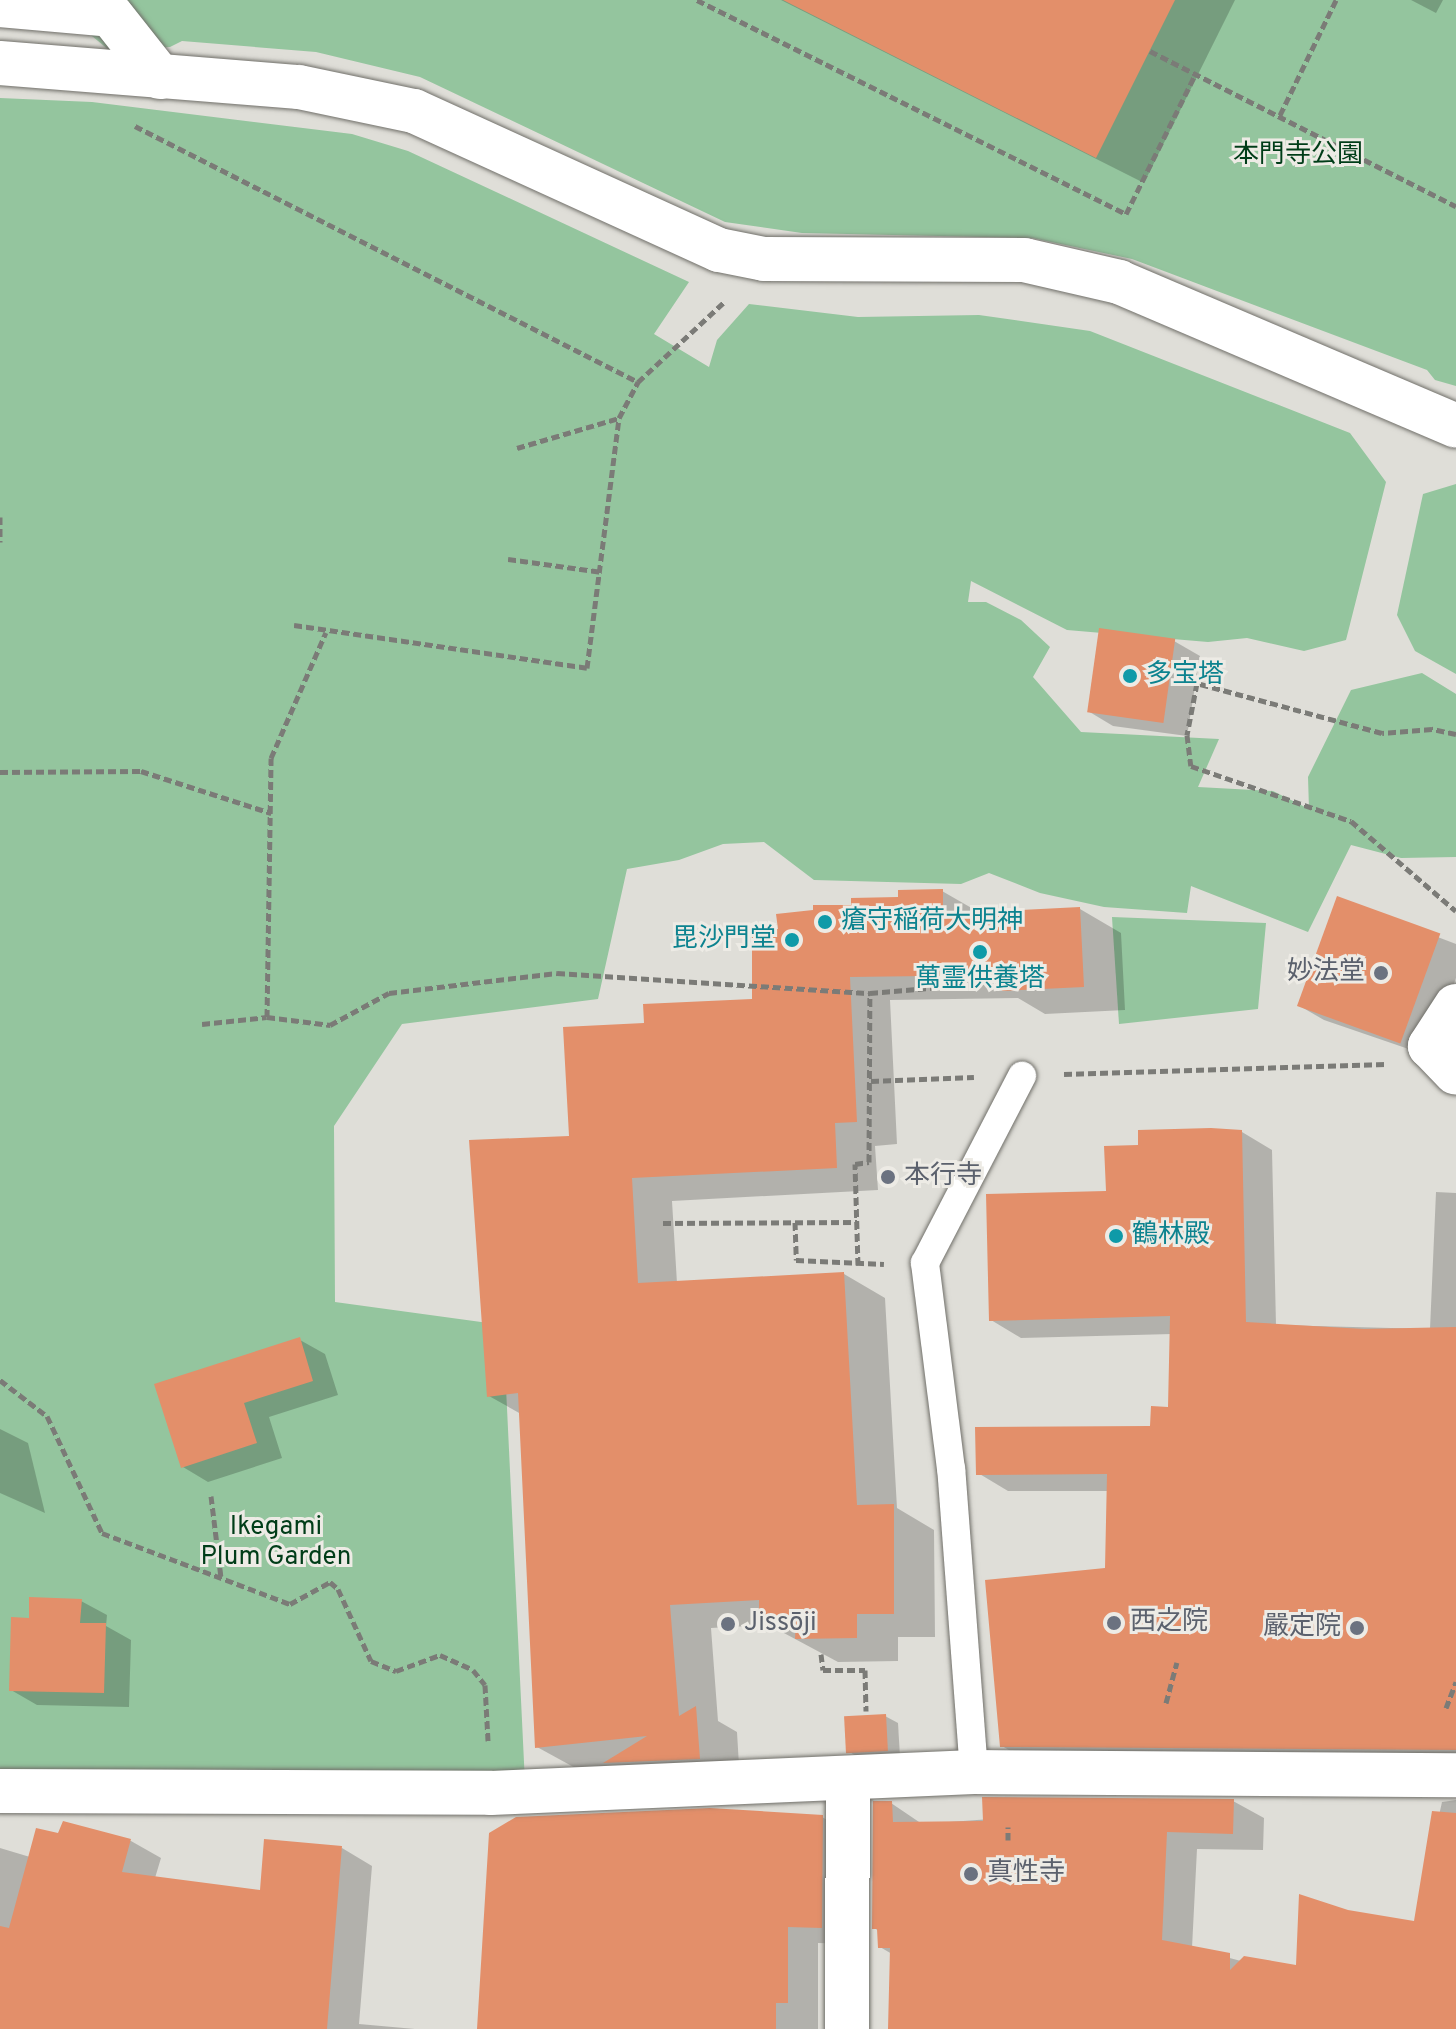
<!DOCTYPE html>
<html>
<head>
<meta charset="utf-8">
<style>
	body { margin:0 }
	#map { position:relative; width:1456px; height:2029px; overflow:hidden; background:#dfded8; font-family:Overpass,"Noto Sans JP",sans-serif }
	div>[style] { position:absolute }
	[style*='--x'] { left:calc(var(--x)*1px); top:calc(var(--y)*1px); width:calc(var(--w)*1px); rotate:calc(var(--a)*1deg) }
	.green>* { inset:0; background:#94c59e }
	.shadow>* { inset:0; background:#0003 }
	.building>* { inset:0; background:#e38f6a; transform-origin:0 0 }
	.path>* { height:5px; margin-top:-2.5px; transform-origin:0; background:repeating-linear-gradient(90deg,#7b7b77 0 8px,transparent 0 12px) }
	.roads { filter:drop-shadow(0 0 2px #706f69) drop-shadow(0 0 2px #706f69) }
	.lane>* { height:28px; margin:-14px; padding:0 14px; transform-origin:14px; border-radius:14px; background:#fff }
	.street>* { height:44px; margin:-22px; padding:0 22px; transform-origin:22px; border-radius:22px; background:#fff }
	.secondary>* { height:44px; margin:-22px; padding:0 22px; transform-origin:22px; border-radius:22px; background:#fff }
	.dots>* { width:22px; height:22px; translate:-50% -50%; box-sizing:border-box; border:4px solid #edebe5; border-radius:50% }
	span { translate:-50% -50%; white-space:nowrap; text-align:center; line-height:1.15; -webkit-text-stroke:6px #edebe5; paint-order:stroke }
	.park-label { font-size:26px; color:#003d18 }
	.culture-label { font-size:26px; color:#0d838f }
	.left { translate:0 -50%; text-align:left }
	.right { translate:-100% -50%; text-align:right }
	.worship-label { font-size:26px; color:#5b616d }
</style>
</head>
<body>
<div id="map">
	<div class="green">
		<i style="clip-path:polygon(81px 0,1456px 0,1456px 386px,1435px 380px,1427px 370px,1132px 259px,1032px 238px,802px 233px,725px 222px,420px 77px,316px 52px,182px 41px,170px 47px,109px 50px,81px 27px)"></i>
		<i style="clip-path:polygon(0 98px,92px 102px,352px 134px,408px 151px,689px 282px,654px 334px,709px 367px,717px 340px,749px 304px,858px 317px,979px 315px,1090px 331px,1350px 433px,1386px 482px,1346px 640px,1304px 651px,1247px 638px,1208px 642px,1067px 630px,971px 581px,968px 602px,986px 602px,1021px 620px,1050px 647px,1033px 677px,1081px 732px,1219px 739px,1198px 787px,1273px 791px,1309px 809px,1308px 777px,1351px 690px,1422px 673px,1456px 694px,1456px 857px,1401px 858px,1351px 845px,1308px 932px,1191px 886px,1187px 913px,1104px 907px,1040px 893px,989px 873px,961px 884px,814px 880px,764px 842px,723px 844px,679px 860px,627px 869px,598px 999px,402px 1024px,334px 1126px,335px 1302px,503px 1325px,525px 1783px,0 1775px)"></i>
		<i style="clip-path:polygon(1456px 484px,1456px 674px,1415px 651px,1397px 615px,1423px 494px)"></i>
		<i style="clip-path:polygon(1112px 917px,1266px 923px,1258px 1009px,1119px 1024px)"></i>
	</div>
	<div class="shadow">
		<i style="clip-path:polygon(781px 0,1235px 0,1144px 183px)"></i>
		<i style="clip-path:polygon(1411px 0,1443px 0,1436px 13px)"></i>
		<i style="clip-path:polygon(1174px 641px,1200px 656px,1187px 736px,1113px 726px,1088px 711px)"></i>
		<i style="clip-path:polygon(942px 891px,982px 914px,1080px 909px,1121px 933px,1125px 1010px,1045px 1014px,1018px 998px,890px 1000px,897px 1144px,875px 1146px,878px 1190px,672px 1201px,677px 1283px,844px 1274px,885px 1298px,897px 1508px,934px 1530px,935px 1637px,898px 1637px,898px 1661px,838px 1662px,769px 1625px,711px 1628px,718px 1721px,737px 1732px,740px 1782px,579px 1770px,537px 1747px,521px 1414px,489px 1396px,571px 1137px,646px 1025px,754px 1001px,780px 931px,853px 907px)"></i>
		<i style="clip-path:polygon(1338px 899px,1456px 944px,1456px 978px,1429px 1056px,1324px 1020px,1298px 1005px)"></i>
		<i style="clip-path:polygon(1242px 1132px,1272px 1150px,1276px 1325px,1430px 1329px,1436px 1192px,1456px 1193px,1456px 1768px,1033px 1764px,1002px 1746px,1107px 1570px,1109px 1491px,1008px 1491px,978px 1473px,1152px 1428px,1170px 1409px,1172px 1334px,1021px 1338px,991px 1320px,1108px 1193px,1140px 1147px)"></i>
		<i style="clip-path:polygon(300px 1340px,325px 1354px,338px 1395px,269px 1417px,282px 1458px,208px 1482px,183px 1467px)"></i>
		<i style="clip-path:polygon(0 1429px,28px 1443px,45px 1513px,0 1493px)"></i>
		<i style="clip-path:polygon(81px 1601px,107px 1615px,106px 1626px,131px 1640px,129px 1707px,37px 1705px,11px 1690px,31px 1620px)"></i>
		<i style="clip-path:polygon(885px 1716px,898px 1723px,900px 1757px,861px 1759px,848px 1751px)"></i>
		<i style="clip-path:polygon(1456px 1800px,1456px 2029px,890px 2029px,892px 1954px,880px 1947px,879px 1931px,874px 1928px,891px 1803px,922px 1824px,1233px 1801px,1264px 1818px,1263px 1850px,1197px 1849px,1192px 1948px,1241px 1961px,1298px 1968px,1348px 1912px,1415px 1923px,1442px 1802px)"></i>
		<i style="clip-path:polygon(822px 1817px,853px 1835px,852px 1944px,818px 1943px,818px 2029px,479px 2029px)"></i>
		<i style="clip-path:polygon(59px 1835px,131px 1841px,161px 1858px,155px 1878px,262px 1892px,342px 1848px,372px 1866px,359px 2024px,415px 2029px,0 2029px,0 1848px,30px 1857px)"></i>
	</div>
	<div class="building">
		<i style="clip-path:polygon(783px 0,1175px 0,1096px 158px)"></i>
		<i style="left:1099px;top:628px;width:77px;height:85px;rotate:8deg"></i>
		<i style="clip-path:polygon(943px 889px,943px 914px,1080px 907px,1084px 987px,1002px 991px,1001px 975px,850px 977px,857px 1122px,835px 1123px,837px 1168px,632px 1178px,638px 1283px,844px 1272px,857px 1505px,894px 1504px,894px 1614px,857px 1614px,857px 1638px,795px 1639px,796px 1621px,759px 1621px,759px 1600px,670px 1605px,679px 1716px,696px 1706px,700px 1759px,603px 1763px,647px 1736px,535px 1748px,518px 1393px,487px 1397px,469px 1140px,569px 1136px,563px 1027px,644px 1023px,643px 1004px,752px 999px,752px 929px,778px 929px,776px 914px,813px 910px,813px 905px,851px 905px,851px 898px,898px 897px,898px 890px)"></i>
		<i style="left:1337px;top:896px;width:110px;height:117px;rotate:20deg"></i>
		<i style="clip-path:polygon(1211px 1128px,1242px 1130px,1246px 1322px,1364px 1329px,1456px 1327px,1456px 1750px,1000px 1747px,985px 1580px,1105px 1568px,1107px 1474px,976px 1475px,975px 1427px,1150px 1426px,1151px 1406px,1168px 1407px,1170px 1316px,989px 1321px,986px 1194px,1106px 1191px,1104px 1146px,1138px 1145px,1138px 1130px)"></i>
		<i style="clip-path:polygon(300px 1337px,313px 1381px,244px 1403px,257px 1443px,181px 1468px,154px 1384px)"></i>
		<i style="clip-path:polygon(29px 1597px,82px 1599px,80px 1623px,106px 1623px,104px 1693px,9px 1691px,11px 1617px,29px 1618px)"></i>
		<i style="left:886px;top:1714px;width:37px;height:42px;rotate:87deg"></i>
		<i style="clip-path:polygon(982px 1797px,1234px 1799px,1233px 1834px,1167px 1832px,1162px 1940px,1230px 1953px,1230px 1970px,1244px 1956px,1296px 1965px,1299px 1894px,1348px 1910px,1414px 1921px,1432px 1811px,1456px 1813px,1456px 2029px,888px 2029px,890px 1948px,878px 1948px,877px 1929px,872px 1929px,873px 1801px,892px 1801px,893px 1822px,983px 1821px)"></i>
		<i style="clip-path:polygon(710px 1808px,823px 1815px,822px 1928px,788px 1927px,788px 2003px,776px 2003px,776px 2029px,477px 2029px,489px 1833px,516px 1817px)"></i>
		<i style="clip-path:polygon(63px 1821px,131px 1839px,122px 1872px,260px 1890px,264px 1839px,342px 1846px,327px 2029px,0 2029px,0 1926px,9px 1928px,36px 1828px,58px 1833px)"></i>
	</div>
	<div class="path">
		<i style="--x:697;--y:0;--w:479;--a:26.5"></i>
		<i style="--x:1126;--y:214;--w:157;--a:-63.6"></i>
		<i style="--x:1150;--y:51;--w:343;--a:26.9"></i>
		<i style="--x:1280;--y:115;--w:128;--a:-64"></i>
		<i style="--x:135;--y:126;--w:564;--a:26.97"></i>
		<i style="--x:517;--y:448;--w:106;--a:-16.4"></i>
		<i style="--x:0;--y:517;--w:25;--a:90"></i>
		<i style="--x:508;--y:559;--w:95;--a:7.9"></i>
		<i style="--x:294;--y:625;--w:296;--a:8.3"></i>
		<i style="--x:587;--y:668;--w:252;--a:-82.7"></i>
		<i style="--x:619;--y:418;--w:41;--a:-62.2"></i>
		<i style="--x:638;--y:382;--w:117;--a:-42.9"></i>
		<i style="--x:1456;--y:734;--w:25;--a:-168"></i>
		<i style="--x:1432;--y:729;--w:50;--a:175.4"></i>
		<i style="--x:1382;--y:733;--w:192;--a:-164.9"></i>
		<i style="--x:1197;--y:683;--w:53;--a:100.9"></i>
		<i style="--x:1187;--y:735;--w:31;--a:83"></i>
		<i style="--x:1191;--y:766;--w:169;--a:19"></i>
		<i style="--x:1351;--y:821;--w:138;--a:40.6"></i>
		<i style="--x:0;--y:772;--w:141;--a:-0.4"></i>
		<i style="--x:141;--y:771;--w:137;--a:17.9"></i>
		<i style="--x:267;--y:1017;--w:259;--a:-89.1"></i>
		<i style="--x:271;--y:758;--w:137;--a:-66.4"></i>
		<i style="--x:202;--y:1024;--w:65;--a:-6.1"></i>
		<i style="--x:267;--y:1017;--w:64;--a:7.2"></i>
		<i style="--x:330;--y:1025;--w:67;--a:-28.5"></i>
		<i style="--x:389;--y:993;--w:169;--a:-6.8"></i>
		<i style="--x:557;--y:973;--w:314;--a:3.7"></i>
		<i style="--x:870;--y:993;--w:106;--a:-4.9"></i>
		<i style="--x:976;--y:984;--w:23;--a:-92"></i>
		<i style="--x:1064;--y:1074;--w:322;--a:-1.8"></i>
		<i style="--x:871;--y:1081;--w:103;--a:-2.2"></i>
		<i style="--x:795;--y:1222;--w:38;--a:88"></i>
		<i style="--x:796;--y:1260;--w:88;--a:2.6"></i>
		<i style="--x:663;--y:1223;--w:194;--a:-0.3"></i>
		<i style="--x:858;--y:1265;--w:101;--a:-91.7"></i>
		<i style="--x:855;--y:1164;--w:14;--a:-8"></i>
		<i style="--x:869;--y:1162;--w:169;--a:-89.7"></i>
		<i style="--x:0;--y:1380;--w:59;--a:37.5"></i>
		<i style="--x:47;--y:1416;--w:129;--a:64.8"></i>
		<i style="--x:102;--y:1533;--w:201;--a:20.7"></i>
		<i style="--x:290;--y:1604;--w:46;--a:-28.8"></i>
		<i style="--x:330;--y:1582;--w:11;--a:41"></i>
		<i style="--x:338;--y:1589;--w:79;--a:65.4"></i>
		<i style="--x:371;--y:1661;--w:27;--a:22"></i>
		<i style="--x:396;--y:1671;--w:47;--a:-20"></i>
		<i style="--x:440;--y:1655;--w:36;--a:24"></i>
		<i style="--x:473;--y:1670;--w:19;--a:51"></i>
		<i style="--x:485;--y:1685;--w:56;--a:86.9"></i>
		<i style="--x:211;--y:1496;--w:83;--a:83"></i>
		<i style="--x:821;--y:1654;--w:16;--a:83"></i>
		<i style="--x:823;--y:1670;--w:42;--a:0"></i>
		<i style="--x:865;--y:1670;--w:41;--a:88.6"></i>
		<i style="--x:1166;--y:1703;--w:42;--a:-75"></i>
		<i style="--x:1446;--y:1708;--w:28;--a:-69"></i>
		<i style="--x:1008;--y:1840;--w:13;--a:-90"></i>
	</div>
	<div class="roads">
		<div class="lane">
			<i style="--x:974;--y:1772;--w:304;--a:-94.3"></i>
			<i style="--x:951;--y:1469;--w:208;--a:-97.2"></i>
			<i style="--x:925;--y:1263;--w:211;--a:-62.6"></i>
		</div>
		<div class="street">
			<i style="--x:0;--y:5;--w:111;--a:5.1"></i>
			<i style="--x:111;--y:15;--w:79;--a:51.7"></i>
			<i style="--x:1456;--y:1006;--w:48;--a:123"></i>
			<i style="--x:1430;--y:1046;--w:37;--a:46"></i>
			<i style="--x:0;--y:1791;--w:491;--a:0.2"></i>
			<i style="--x:491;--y:1793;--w:483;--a:-2.5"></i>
			<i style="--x:974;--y:1772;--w:482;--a:0.4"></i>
			<i style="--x:847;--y:2029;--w:251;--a:-89.8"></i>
		</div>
		<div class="secondary">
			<i style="--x:0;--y:63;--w:300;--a:4.6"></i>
			<i style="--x:299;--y:87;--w:117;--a:11.8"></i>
			<i style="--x:414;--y:111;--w:335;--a:24.5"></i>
			<i style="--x:719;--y:250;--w:46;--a:11.3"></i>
			<i style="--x:764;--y:259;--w:260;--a:0.2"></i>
			<i style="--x:1024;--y:260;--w:98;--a:13"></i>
			<i style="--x:1119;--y:282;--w:366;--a:23.1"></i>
		</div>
	</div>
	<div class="dots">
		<i style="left:1130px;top:676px;background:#0f9aa8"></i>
		<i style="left:825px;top:922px;background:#0f9aa8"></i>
		<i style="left:792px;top:940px;background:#0f9aa8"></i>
		<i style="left:980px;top:952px;background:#0f9aa8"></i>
		<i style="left:1381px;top:973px;background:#6b7280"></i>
		<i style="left:888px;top:1177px;background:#6b7280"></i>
		<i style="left:1116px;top:1236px;background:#0f9aa8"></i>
		<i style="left:1114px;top:1623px;background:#6b7280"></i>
		<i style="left:728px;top:1624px;background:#6b7280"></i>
		<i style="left:1357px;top:1628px;background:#6b7280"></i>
		<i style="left:971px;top:1874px;background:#6b7280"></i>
	</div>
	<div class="park-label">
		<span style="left:1298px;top:156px">本門寺公園</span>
		<span style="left:276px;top:1543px">Ikegami<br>Plum Garden</span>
	</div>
	<div class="culture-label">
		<span class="left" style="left:1146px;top:676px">多宝塔</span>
		<span class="left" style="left:841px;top:922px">瘡守稲荷大明神</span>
		<span class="right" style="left:776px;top:940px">毘沙門堂</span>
		<span style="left:980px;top:980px">萬霊供養塔</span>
		<span class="left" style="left:1132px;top:1236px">鶴林殿</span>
	</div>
	<div class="worship-label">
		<span class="right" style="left:1365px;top:973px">妙法堂</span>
		<span class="left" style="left:904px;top:1177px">本行寺</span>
		<span class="left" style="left:1130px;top:1623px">西之院</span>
		<span class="left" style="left:744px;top:1624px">Jissōji</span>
		<span class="right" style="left:1341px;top:1628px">嚴定院</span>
		<span class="left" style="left:987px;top:1874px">真性寺</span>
	</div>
</div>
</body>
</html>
